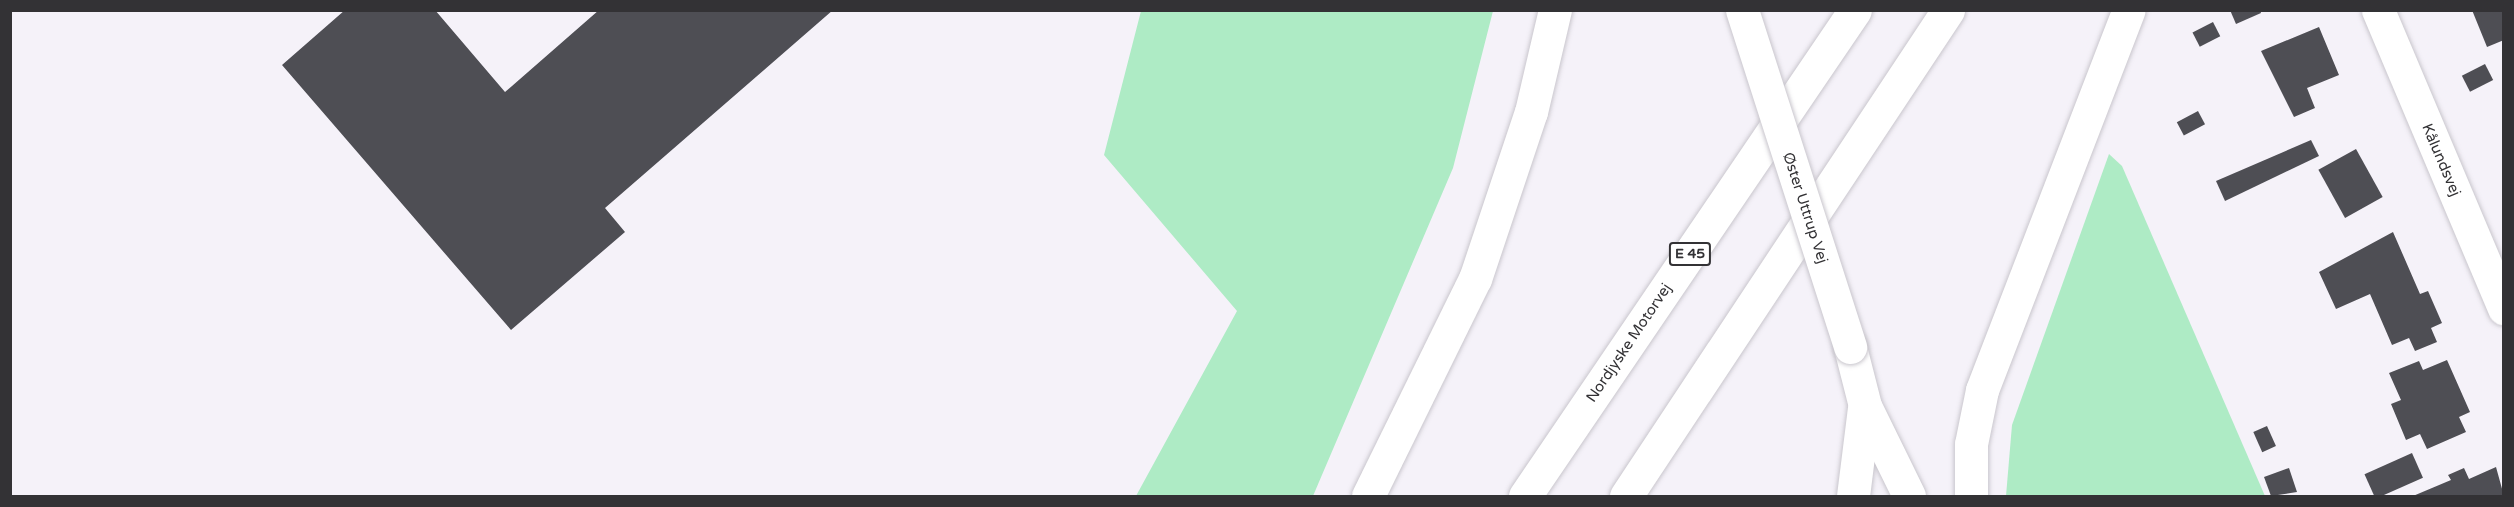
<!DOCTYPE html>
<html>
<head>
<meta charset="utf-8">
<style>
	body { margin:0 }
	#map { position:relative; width:2514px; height:507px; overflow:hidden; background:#f5f2f9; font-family:"Varela Round",sans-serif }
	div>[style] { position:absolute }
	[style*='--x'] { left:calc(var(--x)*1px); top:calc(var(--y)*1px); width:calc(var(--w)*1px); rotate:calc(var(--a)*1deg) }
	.green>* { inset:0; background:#aeebc5 }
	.building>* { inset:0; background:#4e4e54; transform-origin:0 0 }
	.roads { filter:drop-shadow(0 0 2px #c9c6cd) drop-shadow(0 0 2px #c9c6cd) }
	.minor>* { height:33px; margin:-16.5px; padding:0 16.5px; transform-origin:16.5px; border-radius:16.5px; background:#fff }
	.tertiary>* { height:33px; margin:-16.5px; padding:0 16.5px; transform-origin:16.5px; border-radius:16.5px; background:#fff }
	.motorway>* { height:33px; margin:-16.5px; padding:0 16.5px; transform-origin:16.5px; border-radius:16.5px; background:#fff }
	.bridges { filter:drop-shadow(0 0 2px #c9c6cd) drop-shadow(0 0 2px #c9c6cd) }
	.tertiary-bridge>* { height:33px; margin:-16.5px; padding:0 16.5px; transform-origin:16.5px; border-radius:16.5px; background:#fff }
	span { translate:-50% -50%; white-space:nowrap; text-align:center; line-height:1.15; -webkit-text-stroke:6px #fff; paint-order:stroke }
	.shield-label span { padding:2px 4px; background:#fff; border:2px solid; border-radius:4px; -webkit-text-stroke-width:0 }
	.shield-label { font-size:14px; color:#333235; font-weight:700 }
	.street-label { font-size:15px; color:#333235 }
	.frame { position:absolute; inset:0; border:12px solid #333235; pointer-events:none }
</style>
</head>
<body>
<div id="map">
	<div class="green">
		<i style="clip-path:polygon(1141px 11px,1493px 11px,1453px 168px,1313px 496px,1136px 496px,1237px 311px,1104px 155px)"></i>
		<i style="clip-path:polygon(2109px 154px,2122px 166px,2265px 496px,2006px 496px,2012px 425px)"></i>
	</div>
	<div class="building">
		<i style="clip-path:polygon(345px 10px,435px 10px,505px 92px,599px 10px,833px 10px,605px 208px,625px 232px,511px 330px,282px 65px)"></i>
		<i style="clip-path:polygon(2230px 10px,2260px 10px,2261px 13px,2236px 24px)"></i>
		<i style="clip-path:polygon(2472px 10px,2504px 10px,2504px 40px,2487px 47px)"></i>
		<i style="left:2213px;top:22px;width:16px;height:23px;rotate:63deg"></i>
		<i style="clip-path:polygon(2319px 27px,2339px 75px,2307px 88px,2315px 108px,2294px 117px,2261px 51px)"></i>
		<i style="left:2485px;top:64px;width:18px;height:26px;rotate:63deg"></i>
		<i style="left:2198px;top:111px;width:15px;height:24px;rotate:62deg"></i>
		<i style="clip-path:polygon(2311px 140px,2319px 156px,2225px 201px,2216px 181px)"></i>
		<i style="left:2356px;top:149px;width:55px;height:43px;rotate:61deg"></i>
		<i style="clip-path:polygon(2393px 232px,2420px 294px,2428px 291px,2442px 323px,2431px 328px,2437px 342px,2415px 351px,2409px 338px,2392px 345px,2370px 294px,2336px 309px,2319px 272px)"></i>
		<i style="clip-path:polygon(2447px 360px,2470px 412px,2459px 417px,2466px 432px,2427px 449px,2420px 434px,2406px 440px,2391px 404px,2401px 400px,2389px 373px,2419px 361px,2423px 370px)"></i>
		<i style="left:2267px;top:426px;width:22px;height:15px;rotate:66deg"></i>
		<i style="left:2412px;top:453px;width:27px;height:52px;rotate:66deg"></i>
		<i style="clip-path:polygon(2496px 467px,2504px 496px,2413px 496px,2451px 480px,2448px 475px,2464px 468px,2469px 479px)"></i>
		<i style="clip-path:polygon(2289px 468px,2297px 492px,2271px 496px,2264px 477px)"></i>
	</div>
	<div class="roads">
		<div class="minor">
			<i style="--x:2378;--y:10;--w:324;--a:67.1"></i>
		</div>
		<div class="tertiary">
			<i style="--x:1850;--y:347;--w:61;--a:75.7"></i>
			<i style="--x:1865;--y:406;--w:100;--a:63.9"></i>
			<i style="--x:1853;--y:496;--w:89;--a:-82.9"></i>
		</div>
		<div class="motorway">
			<i style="--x:1368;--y:496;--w:242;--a:-63.8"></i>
			<i style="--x:1475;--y:279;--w:176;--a:-71.5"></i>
			<i style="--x:1531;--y:112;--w:105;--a:-76.8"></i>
			<i style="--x:1525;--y:496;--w:587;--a:-55.82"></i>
			<i style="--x:1626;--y:496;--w:583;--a:-56.47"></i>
			<i style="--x:1971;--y:496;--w:52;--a:-90"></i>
			<i style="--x:1971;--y:444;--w:55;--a:-78.5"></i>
			<i style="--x:1982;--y:390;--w:407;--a:-68.9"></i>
		</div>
	</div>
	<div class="bridges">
		<div class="tertiary-bridge">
			<i style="--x:1742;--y:10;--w:354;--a:72.2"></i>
		</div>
	</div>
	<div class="shield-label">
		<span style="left:1690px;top:254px">E 45</span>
	</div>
	<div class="street-label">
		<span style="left:2441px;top:160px;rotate:67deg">Kålundsvej</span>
		<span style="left:1805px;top:208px;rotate:72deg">Øster Uttrup Vej</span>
		<span style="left:1629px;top:343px;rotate:-56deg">Nordjyske Motorvej</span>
	</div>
	<div class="frame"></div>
</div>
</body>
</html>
